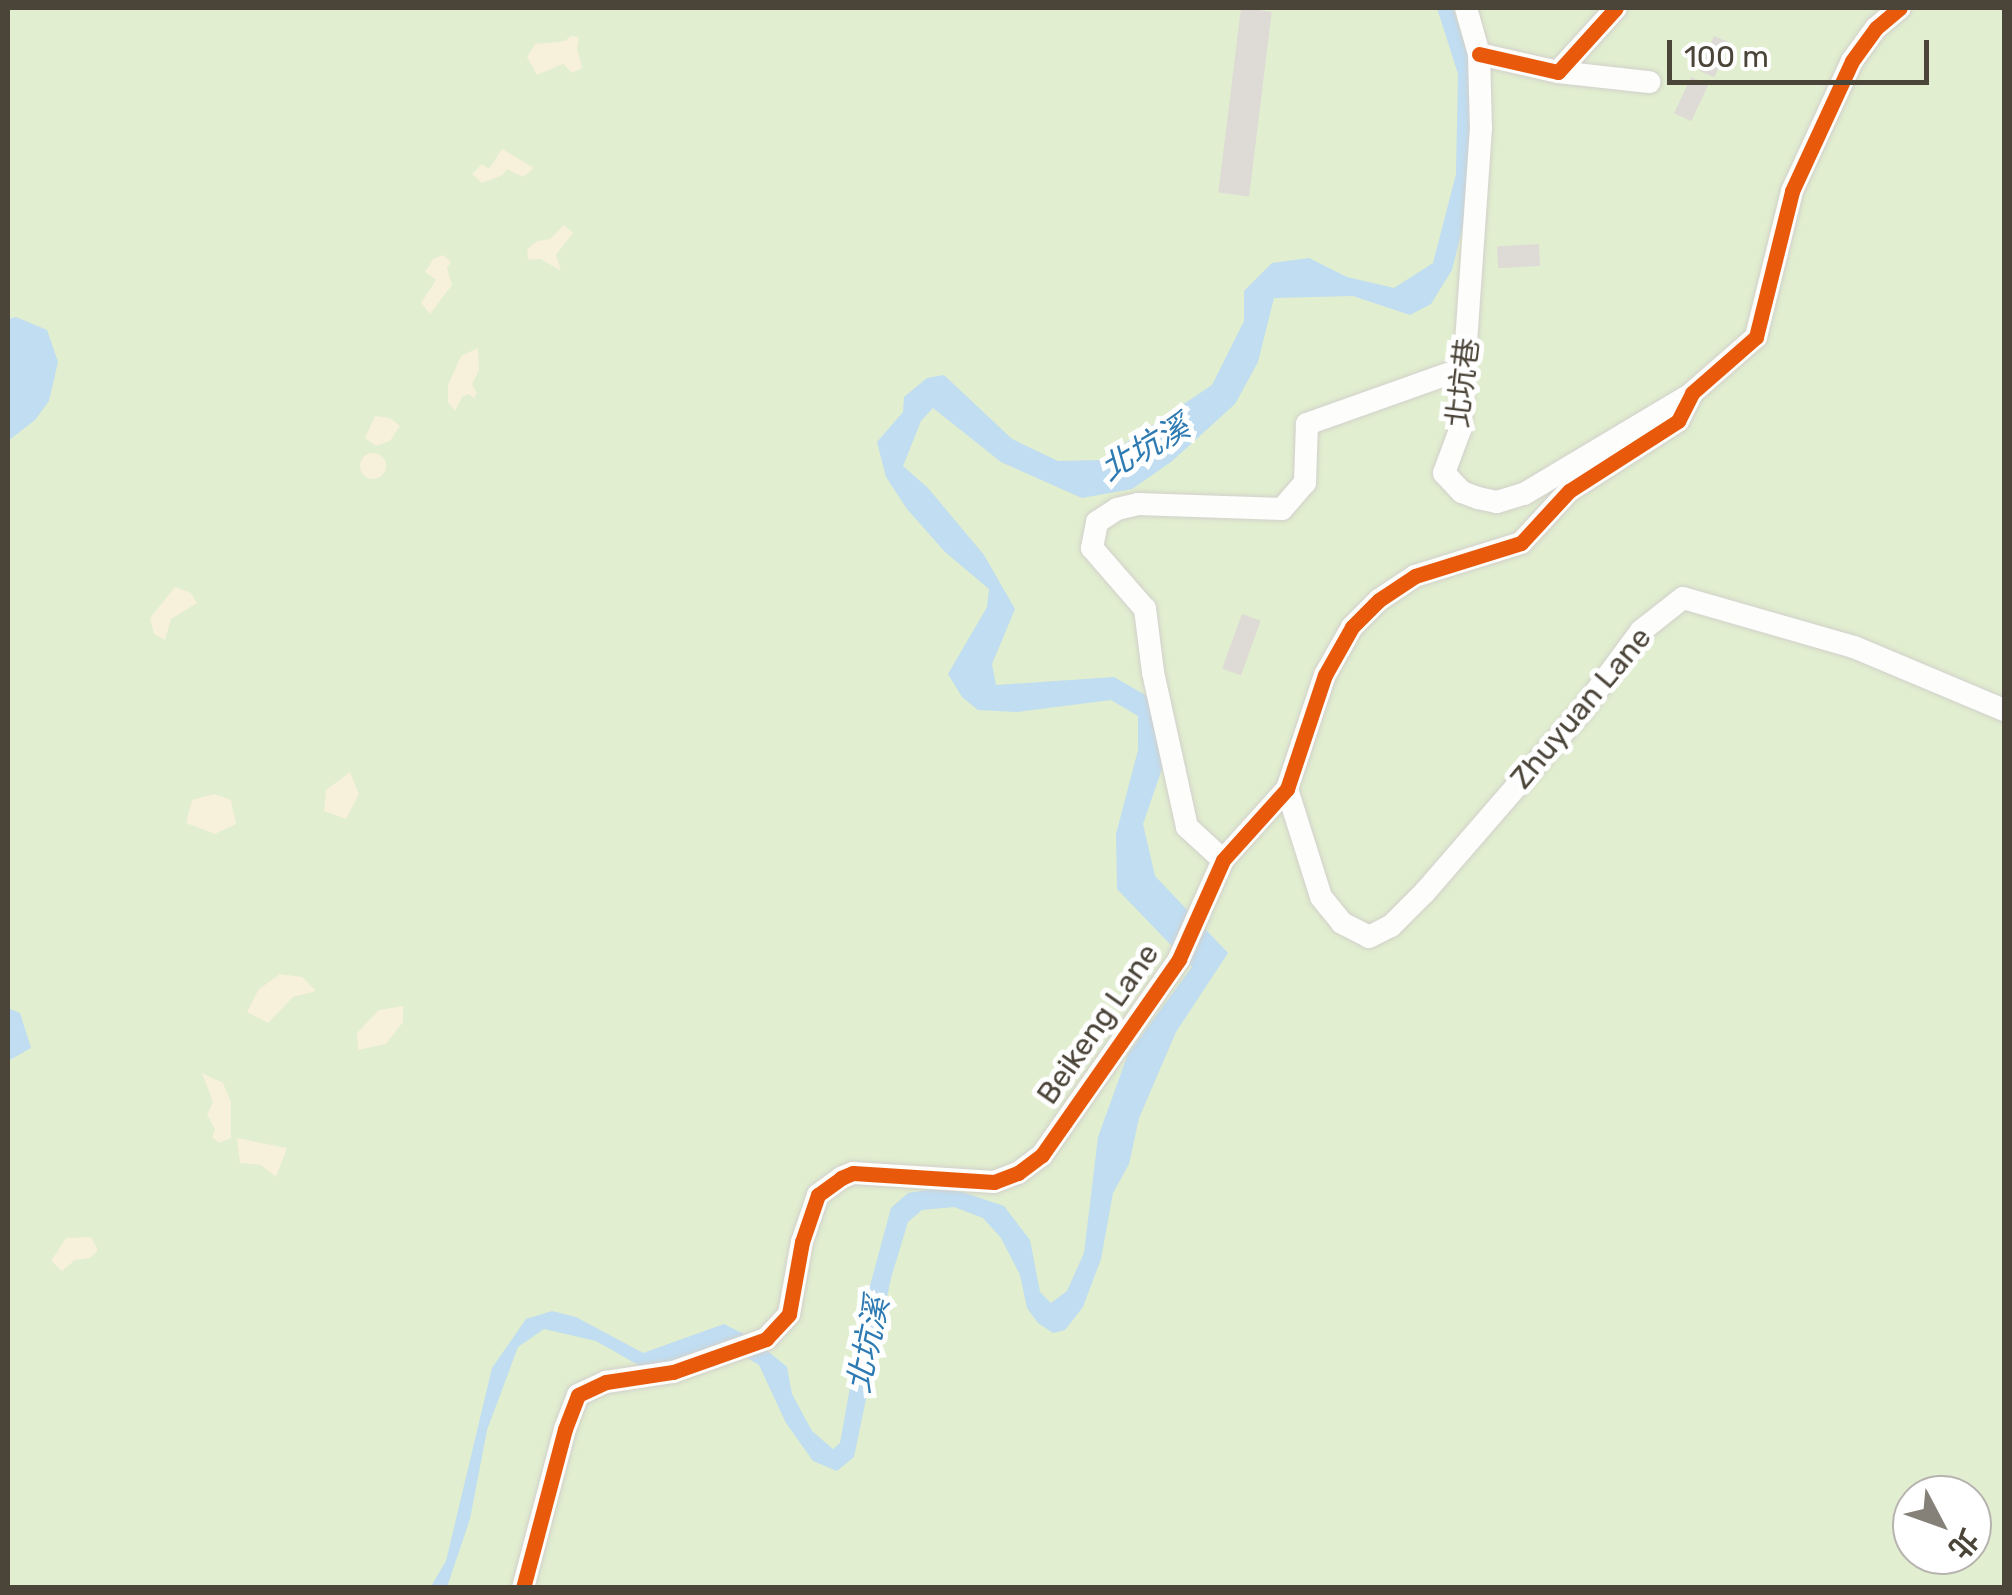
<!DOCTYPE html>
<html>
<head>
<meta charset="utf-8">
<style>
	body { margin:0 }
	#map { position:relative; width:2012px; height:1595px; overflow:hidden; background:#f4f2ee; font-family:Rubik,"Noto Sans TC",sans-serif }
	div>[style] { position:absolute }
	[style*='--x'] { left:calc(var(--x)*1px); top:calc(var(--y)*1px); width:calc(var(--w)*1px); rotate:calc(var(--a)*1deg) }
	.green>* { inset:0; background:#e1eecf }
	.sand>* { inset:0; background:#f7f0da }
	.round { border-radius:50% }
	.water>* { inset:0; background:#c0ddf1 }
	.building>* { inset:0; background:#dedbd6; transform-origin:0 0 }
	.roads { filter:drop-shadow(0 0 2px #d2d0cb) drop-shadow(0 0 2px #d2d0cb) }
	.minor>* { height:22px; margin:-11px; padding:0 11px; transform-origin:11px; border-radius:11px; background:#fdfdfc }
	.cycleway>* { height:15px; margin:-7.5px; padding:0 7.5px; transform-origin:7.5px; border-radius:7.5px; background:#e8590c }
	span { translate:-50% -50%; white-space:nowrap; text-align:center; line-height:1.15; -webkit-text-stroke:10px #fff; paint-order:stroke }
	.street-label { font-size:30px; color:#4b4439 }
	.water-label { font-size:32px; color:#2e7ab2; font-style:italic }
	.frame { position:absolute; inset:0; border:10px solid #4b4439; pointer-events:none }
	.north { position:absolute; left:1892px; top:1475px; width:100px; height:100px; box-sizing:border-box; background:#fff; border:2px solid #b7b4b0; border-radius:50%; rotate:131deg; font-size:28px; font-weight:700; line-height:40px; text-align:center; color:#4b4439 }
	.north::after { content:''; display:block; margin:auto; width:35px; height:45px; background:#868178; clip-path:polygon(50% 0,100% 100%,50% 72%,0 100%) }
	.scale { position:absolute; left:1667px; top:40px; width:262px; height:45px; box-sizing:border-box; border:5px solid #4b4439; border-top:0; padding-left:12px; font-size:30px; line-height:35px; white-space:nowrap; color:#4b4439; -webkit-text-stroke:8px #fff; paint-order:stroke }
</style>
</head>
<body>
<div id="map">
	<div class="green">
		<i style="clip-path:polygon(evenodd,8px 8px,2004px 8px,2004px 1587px,8px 1588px,8px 8px,1912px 1495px,1972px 1495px,1972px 1555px,1912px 1555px,1912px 1495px)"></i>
	</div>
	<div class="sand">
		<i style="clip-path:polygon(571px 36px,579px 37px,577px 48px,582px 68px,572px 73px,563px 64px,537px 75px,527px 57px,535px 44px,565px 41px)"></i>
		<i style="clip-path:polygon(502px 149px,534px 168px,523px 177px,507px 169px,503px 175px,482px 183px,472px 174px,482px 164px,489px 169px)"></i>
		<i style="clip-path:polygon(564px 225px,573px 233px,556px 255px,561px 271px,541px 259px,528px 260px,527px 249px,537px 241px,550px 239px)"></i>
		<i style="clip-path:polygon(443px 255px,451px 262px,447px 268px,452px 285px,430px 314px,421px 303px,436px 280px,425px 272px,433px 259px)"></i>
		<i style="clip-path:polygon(478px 348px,479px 370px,472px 384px,477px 393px,474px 398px,468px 394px,462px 397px,455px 411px,448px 402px,448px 385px,461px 356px)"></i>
		<i style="clip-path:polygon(375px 416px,390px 418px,400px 426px,390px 441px,376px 446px,365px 438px)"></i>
		<i class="round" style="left:360px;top:453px;width:26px;height:26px"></i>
		<i style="clip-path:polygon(175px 587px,191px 593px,197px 603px,171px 619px,165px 640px,154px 634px,150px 618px)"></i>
		<i style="clip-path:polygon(350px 772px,359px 794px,346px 819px,324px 811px,326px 790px)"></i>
		<i style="clip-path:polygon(214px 794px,231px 800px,236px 824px,215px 834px,186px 823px,192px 800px)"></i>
		<i style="clip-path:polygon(280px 974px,302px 977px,316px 991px,293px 997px,268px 1023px,247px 1012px,259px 989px)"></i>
		<i style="clip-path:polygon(403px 1006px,403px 1022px,386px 1044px,358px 1050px,357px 1033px,379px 1010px)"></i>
		<i style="clip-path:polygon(202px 1073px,223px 1083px,231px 1102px,231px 1138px,219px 1143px,212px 1137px,215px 1129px,207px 1115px,213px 1102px)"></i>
		<i style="clip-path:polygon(237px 1138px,287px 1148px,276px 1177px,261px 1165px,240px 1163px)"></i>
		<i style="clip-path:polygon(91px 1237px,98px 1250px,90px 1258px,75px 1260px,62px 1271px,51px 1261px,66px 1238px)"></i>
	</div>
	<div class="water">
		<i style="clip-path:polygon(1437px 8px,1453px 8px,1469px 57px,1473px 185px,1452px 270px,1431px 304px,1410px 315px,1353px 296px,1274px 298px,1258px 362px,1235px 404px,1171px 462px,1132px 489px,1082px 498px,1001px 462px,933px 408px,921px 421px,903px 466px,928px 488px,984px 555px,1015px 609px,992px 664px,996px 685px,1114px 677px,1147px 696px,1163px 766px,1143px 824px,1155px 876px,1228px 953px,1176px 1032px,1139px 1118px,1129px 1164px,1113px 1193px,1101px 1259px,1083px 1307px,1065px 1330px,1053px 1333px,1038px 1323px,1027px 1308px,1020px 1275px,1001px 1238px,983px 1218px,954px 1207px,922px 1210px,908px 1222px,891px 1278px,854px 1457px,837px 1471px,813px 1461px,786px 1423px,759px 1365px,736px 1351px,647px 1370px,596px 1341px,544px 1329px,518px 1347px,487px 1430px,470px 1519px,447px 1587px,430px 1588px,446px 1561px,492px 1368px,526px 1319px,552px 1311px,576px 1317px,643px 1353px,724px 1324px,752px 1338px,787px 1367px,792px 1394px,812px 1431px,833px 1449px,840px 1443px,865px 1304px,891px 1208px,908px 1193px,947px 1187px,1004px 1206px,1030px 1240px,1040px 1292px,1051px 1303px,1067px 1291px,1084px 1253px,1098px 1137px,1128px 1054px,1192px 967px,1117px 889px,1116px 834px,1138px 750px,1138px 716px,1111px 700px,1017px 712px,978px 710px,962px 697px,948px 674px,987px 607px,989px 589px,945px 552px,907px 509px,886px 477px,877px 442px,903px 412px,904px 397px,927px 378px,944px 375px,1012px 439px,1058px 461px,1100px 460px,1212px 385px,1244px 321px,1244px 291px,1272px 263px,1309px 258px,1347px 277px,1394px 288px,1433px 263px,1456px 174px,1458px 74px)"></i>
		<i style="clip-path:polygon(16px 317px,47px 330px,58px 362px,49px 401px,35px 420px,8px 441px,8px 319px)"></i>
		<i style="clip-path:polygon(8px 1008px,20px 1013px,31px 1048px,8px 1061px)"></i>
	</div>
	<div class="building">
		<i style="left:1241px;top:8px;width:31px;height:186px;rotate:7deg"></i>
		<i style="left:1714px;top:36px;width:16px;height:38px;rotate:22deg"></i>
		<i style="left:1691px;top:77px;width:19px;height:40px;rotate:25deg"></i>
		<i style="left:1539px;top:244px;width:22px;height:42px;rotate:87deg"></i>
		<i style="left:1242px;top:614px;width:20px;height:58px;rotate:20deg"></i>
	</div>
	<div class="roads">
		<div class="minor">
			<i style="--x:1466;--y:8;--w:48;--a:74.2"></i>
			<i style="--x:1479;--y:54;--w:74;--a:88.5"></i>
			<i style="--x:1481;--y:128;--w:303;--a:94"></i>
			<i style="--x:1460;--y:430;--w:46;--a:110.4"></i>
			<i style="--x:1444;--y:473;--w:26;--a:47"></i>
			<i style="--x:1462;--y:492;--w:17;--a:21"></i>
			<i style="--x:1478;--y:498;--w:19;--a:12"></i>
			<i style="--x:1497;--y:502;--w:28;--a:-17"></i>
			<i style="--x:1524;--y:494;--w:195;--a:-30.9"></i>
			<i style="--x:1479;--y:54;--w:81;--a:12.8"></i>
			<i style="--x:1558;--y:72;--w:86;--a:-47.8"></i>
			<i style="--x:1558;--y:72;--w:92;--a:6.3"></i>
			<i style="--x:1287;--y:789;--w:113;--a:72.5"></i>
			<i style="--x:1321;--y:897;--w:33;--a:51"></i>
			<i style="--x:1342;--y:923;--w:30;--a:27"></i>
			<i style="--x:1369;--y:937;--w:25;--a:-27"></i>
			<i style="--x:1391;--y:926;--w:48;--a:-45"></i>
			<i style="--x:1425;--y:892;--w:238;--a:-49.1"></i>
			<i style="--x:1581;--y:712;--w:101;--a:-53.5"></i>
			<i style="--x:1641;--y:631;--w:53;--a:-38.2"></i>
			<i style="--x:1683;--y:598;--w:178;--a:16"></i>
			<i style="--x:1854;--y:647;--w:163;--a:22.8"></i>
			<i style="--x:1223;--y:860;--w:49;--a:-137.5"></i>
			<i style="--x:1187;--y:827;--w:159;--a:-102.4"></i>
			<i style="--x:1153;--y:672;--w:64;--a:-97.2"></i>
			<i style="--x:1145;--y:609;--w:81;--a:-131"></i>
			<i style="--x:1092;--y:548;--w:26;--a:-79"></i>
			<i style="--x:1097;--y:522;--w:24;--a:-33"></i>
			<i style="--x:1117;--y:509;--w:22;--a:-13"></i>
			<i style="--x:1138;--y:504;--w:144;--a:2"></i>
			<i style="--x:1282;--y:509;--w:35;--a:-49"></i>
			<i style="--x:1305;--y:483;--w:59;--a:-88.1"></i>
			<i style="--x:1307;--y:424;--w:167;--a:-19.6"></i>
			<i style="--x:523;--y:1588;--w:164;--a:-75.2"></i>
			<i style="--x:565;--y:1429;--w:36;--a:-69"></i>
			<i style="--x:578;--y:1395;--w:31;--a:-25"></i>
			<i style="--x:606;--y:1382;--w:68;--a:-8.5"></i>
			<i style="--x:673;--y:1372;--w:99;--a:-19.5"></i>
			<i style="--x:766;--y:1339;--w:34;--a:-47"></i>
			<i style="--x:789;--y:1314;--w:73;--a:-79.8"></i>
			<i style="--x:802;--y:1242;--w:50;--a:-71.2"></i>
			<i style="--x:818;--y:1195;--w:29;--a:-36"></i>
			<i style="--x:841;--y:1178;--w:13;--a:-23"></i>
			<i style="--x:853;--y:1173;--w:141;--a:3.7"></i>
			<i style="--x:994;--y:1182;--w:26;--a:-21"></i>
			<i style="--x:1018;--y:1173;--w:30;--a:-37"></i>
			<i style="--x:1042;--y:1155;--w:239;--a:-55"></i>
			<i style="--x:1179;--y:959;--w:108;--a:-66"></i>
			<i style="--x:1223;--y:860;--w:96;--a:-48"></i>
			<i style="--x:1287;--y:789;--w:120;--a:-71.6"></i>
			<i style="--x:1325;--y:675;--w:55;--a:-60.6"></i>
			<i style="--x:1352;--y:627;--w:38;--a:-45"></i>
			<i style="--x:1379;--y:600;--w:43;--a:-33.7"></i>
			<i style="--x:1415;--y:576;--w:111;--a:-17.3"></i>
			<i style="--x:1521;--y:543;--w:71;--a:-47.3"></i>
			<i style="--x:1569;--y:491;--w:130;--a:-32.7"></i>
			<i style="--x:1678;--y:421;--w:31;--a:-63"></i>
			<i style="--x:1692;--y:393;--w:85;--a:-41.2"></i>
			<i style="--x:1756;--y:337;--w:150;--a:-76.1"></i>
			<i style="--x:1792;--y:191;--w:143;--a:-65.2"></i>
			<i style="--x:1852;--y:61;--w:41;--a:-54"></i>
			<i style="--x:1876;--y:28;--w:31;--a:-40"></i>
		</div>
	</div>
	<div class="cycleway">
		<i style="--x:1479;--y:54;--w:81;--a:12.8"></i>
		<i style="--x:1558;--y:72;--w:86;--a:-47.8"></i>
		<i style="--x:523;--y:1588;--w:164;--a:-75.2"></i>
		<i style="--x:565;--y:1429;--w:36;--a:-69"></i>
		<i style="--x:578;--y:1395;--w:31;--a:-25"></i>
		<i style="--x:606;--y:1382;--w:68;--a:-8.5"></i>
		<i style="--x:673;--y:1372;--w:99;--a:-19.5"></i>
		<i style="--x:766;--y:1339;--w:34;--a:-47"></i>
		<i style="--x:789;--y:1314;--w:73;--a:-79.8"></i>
		<i style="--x:802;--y:1242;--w:50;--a:-71.2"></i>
		<i style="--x:818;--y:1195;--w:29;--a:-36"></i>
		<i style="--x:841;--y:1178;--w:13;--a:-23"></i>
		<i style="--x:853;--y:1173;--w:141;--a:3.7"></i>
		<i style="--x:994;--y:1182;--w:26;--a:-21"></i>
		<i style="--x:1018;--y:1173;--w:30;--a:-37"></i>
		<i style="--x:1042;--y:1155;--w:239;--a:-55"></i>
		<i style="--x:1179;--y:959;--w:108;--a:-66"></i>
		<i style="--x:1223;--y:860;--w:96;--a:-48"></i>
		<i style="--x:1287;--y:789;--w:120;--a:-71.6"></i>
		<i style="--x:1325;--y:675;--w:55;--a:-60.6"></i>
		<i style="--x:1352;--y:627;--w:38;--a:-45"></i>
		<i style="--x:1379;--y:600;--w:43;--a:-33.7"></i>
		<i style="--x:1415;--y:576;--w:111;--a:-17.3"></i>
		<i style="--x:1521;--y:543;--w:71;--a:-47.3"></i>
		<i style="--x:1569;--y:491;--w:130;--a:-32.7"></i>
		<i style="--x:1678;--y:421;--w:31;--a:-63"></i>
		<i style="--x:1692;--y:393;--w:85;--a:-41.2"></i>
		<i style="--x:1756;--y:337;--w:150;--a:-76.1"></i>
		<i style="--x:1792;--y:191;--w:143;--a:-65.2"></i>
		<i style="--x:1852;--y:61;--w:41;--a:-54"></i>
		<i style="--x:1876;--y:28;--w:31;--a:-40"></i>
	</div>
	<div class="street-label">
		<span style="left:1463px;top:383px;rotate:-83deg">北坑巷</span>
		<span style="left:1581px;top:708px;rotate:-50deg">Zhuyuan Lane</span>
		<span style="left:1098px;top:1024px;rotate:-55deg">Beikeng Lane</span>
	</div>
	<div class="water-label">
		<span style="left:1145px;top:448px;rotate:-30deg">北坑溪</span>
		<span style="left:868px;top:1345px;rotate:-78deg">北坑溪</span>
	</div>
	<div class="frame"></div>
	<div class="north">北</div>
	<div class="scale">100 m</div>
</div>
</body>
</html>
